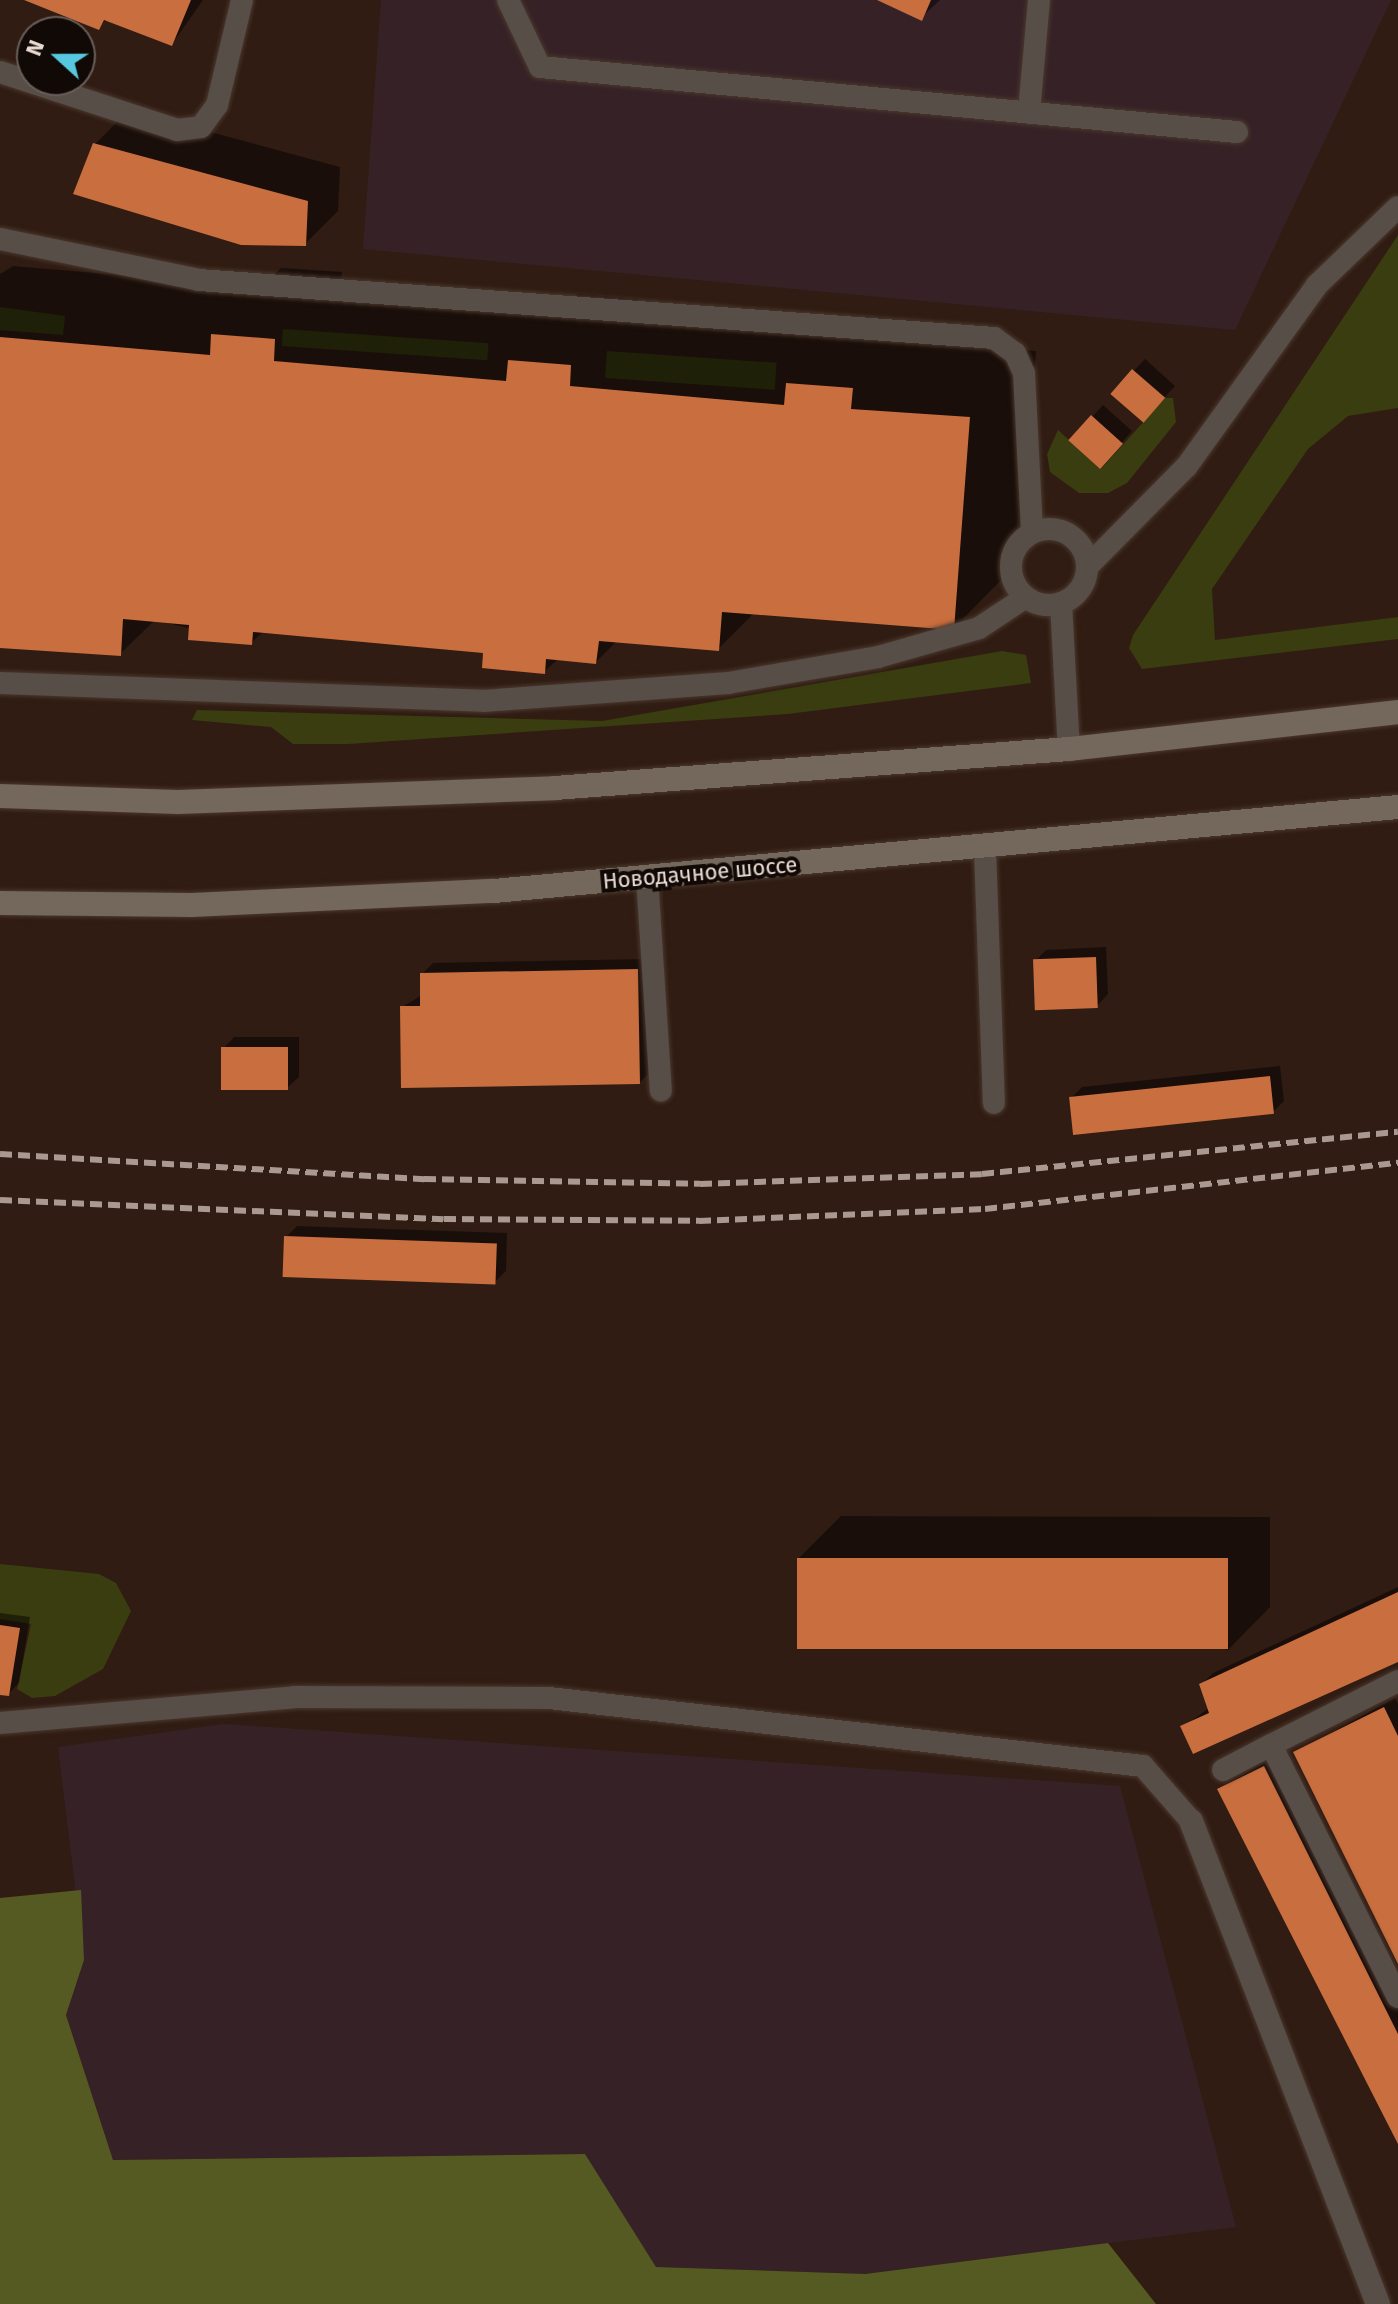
<!DOCTYPE html>
<html>
<head>
<meta charset="utf-8">
<style>
	body { margin:0 }
	#map { position:relative; width:1398px; height:2304px; overflow:hidden; background:#301c12; font-family:"Fira Sans",sans-serif }
	div>[style] { position:absolute }
	[style*='--x'] { left:calc(var(--x)*1px); top:calc(var(--y)*1px); width:calc(var(--w)*1px); rotate:calc(var(--a)*1deg) }
	.industrial>* { inset:0; background:#362226 }
	.green>* { inset:0; background:#393d0f; transform-origin:0 0 }
	.forest>* { inset:0; background:#555a22 }
	.shadow>* { inset:0; background:#0007 }
	.building>* { inset:0; background:#c96e3f; transform-origin:0 0 }
	.roads { filter:drop-shadow(0 0 2px #4a372d) drop-shadow(0 0 2px #4a372d) }
	.service>* { height:22px; margin:-11px; padding:0 11px; transform-origin:11px; border-radius:11px; background:#564e47 }
	.service>.ring { margin:-11px; padding:0; box-sizing:content-box; background:none; border:22px solid #564e47; border-radius:50% }
	.minor>* { height:24px; margin:-12px; padding:0 12px; transform-origin:12px; border-radius:12px; background:#564e47 }
	.secondary>* { height:24px; margin:-12px; padding:0 12px; transform-origin:12px; border-radius:12px; background:#74675b }
	.rail>* { height:6px; margin-top:-3px; transform-origin:0; background:repeating-linear-gradient(90deg,#a99991 0 12px,transparent 0 18px) }
	span { translate:-50% -50%; white-space:nowrap; text-align:center; line-height:1.15; -webkit-text-stroke:8px #110905; paint-order:stroke }
	.street-label { font-size:22px; color:#eadcd5 }
	.north { position:absolute; left:16px; top:16px; width:80px; height:80px; box-sizing:border-box; background:#110905; border:2px solid #685d58; border-radius:50%; rotate:291deg; font-size:22px; font-weight:700; line-height:32px; text-align:center; color:#eadcd5 }
	.north::after { content:''; display:block; margin:auto; width:28px; height:36px; background:#56c9e0; clip-path:polygon(50% 0,100% 100%,50% 72%,0 100%) }
</style>
</head>
<body>
<div id="map">
	<div class="industrial">
		<i style="clip-path:polygon(381px 0,1391px 0,1235px 330px,363px 249px)"></i>
		<i style="clip-path:polygon(224px 1724px,1120px 1786px,1236px 2227px,865px 2274px,656px 2267px,584px 2154px,113px 2160px,66px 2015px,84px 1960px,58px 1747px)"></i>
	</div>
	<div class="green">
		<i style="clip-path:polygon(1398px 235px,1398px 408px,1348px 416px,1308px 449px,1212px 589px,1215px 640px,1398px 617px,1398px 639px,1142px 669px,1129px 648px,1133px 635px)"></i>
		<i style="clip-path:polygon(0 307px,65px 316px,63px 335px,0 330px)"></i>
		<i style="left:283px;top:329px;width:206px;height:17px;rotate:4deg"></i>
		<i style="left:607px;top:351px;width:170px;height:27px;rotate:4deg"></i>
		<i style="clip-path:polygon(1165px 398px,1173px 398px,1176px 422px,1127px 483px,1108px 493px,1079px 493px,1050px 472px,1047px 454px,1058px 430px,1101px 469px)"></i>
		<i style="clip-path:polygon(1002px 651px,1026px 655px,1031px 683px,788px 714px,348px 744px,293px 744px,271px 727px,192px 720px,197px 710px,602px 721px)"></i>
		<i style="clip-path:polygon(0 1564px,99px 1574px,116px 1583px,131px 1611px,103px 1669px,55px 1696px,32px 1698px,17px 1689px,31px 1624px,0 1619px)"></i>
	</div>
	<div class="forest">
		<i style="clip-path:polygon(81px 1890px,84px 1960px,66px 2015px,113px 2160px,585px 2154px,656px 2267px,865px 2274px,1108px 2243px,1156px 2304px,0 2304px,0 1898px)"></i>
	</div>
	<div class="shadow">
		<i style="clip-path:polygon(29px 0,203px 0,172px 44px,107px 19px,99px 27px)"></i>
		<i style="clip-path:polygon(882px 0,940px 0,921px 18px)"></i>
		<i style="clip-path:polygon(129px 110px,340px 167px,338px 211px,305px 244px,95px 144px)"></i>
		<i style="clip-path:polygon(13px 266px,261px 287px,281px 268px,342px 272px,340px 294px,558px 313px,577px 294px,638px 299px,637px 320px,835px 337px,855px 317px,920px 321px,918px 342px,1036px 351px,1021px 560px,954px 628px,754px 613px,718px 649px,617px 641px,596px 662px,558px 659px,544px 672px,485px 652px,264px 631px,251px 643px,155px 620px,120px 654px,0 646px,0 274px)"></i>
		<i style="clip-path:polygon(1145px 359px,1175px 386px,1153px 410px,1112px 394px)"></i>
		<i style="clip-path:polygon(1103px 405px,1132px 431px,1111px 455px,1071px 440px)"></i>
		<i style="clip-path:polygon(1106px 947px,1108px 994px,1097px 1006px,1035px 961px,1046px 950px)"></i>
		<i style="clip-path:polygon(649px 959px,651px 1071px,640px 1082px,402px 1007px,422px 995px,422px 974px,433px 963px)"></i>
		<i style="clip-path:polygon(234px 1037px,299px 1037px,299px 1077px,287px 1088px,223px 1049px)"></i>
		<i style="clip-path:polygon(1280px 1066px,1284px 1101px,1273px 1112px,1071px 1098px,1082px 1087px)"></i>
		<i style="clip-path:polygon(297px 1226px,507px 1233px,506px 1271px,495px 1282px,286px 1237px)"></i>
		<i style="clip-path:polygon(841px 1516px,1270px 1517px,1270px 1607px,1228px 1650px,799px 1558px)"></i>
		<i style="clip-path:polygon(1398px 1587px,1398px 1660px,1183px 1727px,1209px 1708px,1202px 1684px,1213px 1673px)"></i>
		<i style="clip-path:polygon(0 1613px,30px 1617px,19px 1683px,8px 1694px,0 1693px)"></i>
		<i style="clip-path:polygon(1395px 1698px,1398px 1704px,1398px 1959px,1296px 1752px)"></i>
		<i style="clip-path:polygon(1275px 1756px,1398px 2001px,1398px 2140px,1219px 1789px)"></i>
	</div>
	<div class="building">
		<i style="clip-path:polygon(24px 0,191px 0,172px 46px,104px 20px,99px 30px)"></i>
		<i style="clip-path:polygon(877px 0,931px 0,922px 21px)"></i>
		<i style="clip-path:polygon(93px 143px,308px 201px,306px 246px,241px 245px,73px 194px)"></i>
		<i style="clip-path:polygon(211px 334px,275px 339px,274px 361px,506px 381px,508px 360px,571px 365px,570px 386px,784px 405px,786px 383px,853px 388px,851px 409px,970px 417px,954px 630px,722px 612px,719px 651px,599px 641px,596px 664px,546px 659px,545px 674px,482px 668px,483px 653px,253px 632px,252px 645px,188px 640px,189px 625px,123px 619px,121px 656px,0 648px,0 337px,210px 355px)"></i>
		<i style="left:1132px;top:369px;width:44px;height:33px;rotate:41deg"></i>
		<i style="left:1091px;top:415px;width:43px;height:34px;rotate:42deg"></i>
		<i style="left:1096px;top:957px;width:51px;height:63px;rotate:88deg"></i>
		<i style="clip-path:polygon(638px 969px,640px 1084px,401px 1088px,400px 1006px,420px 1006px,420px 973px)"></i>
		<i style="left:288px;top:1047px;width:43px;height:67px;rotate:90deg"></i>
		<i style="left:1270px;top:1076px;width:38px;height:202px;rotate:84deg"></i>
		<i style="left:284px;top:1236px;width:213px;height:41px;rotate:2deg"></i>
		<i style="left:797px;top:1558px;width:431px;height:91px"></i>
		<i style="clip-path:polygon(1398px 1592px,1398px 1662px,1193px 1754px,1180px 1726px,1209px 1713px,1199px 1684px)"></i>
		<i style="clip-path:polygon(0 1625px,20px 1628px,9px 1696px,0 1695px)"></i>
		<i style="clip-path:polygon(1384px 1707px,1398px 1736px,1398px 1964px,1293px 1752px)"></i>
		<i style="clip-path:polygon(1264px 1766px,1398px 2034px,1398px 2144px,1217px 1789px)"></i>
	</div>
	<div class="roads">
		<div class="service">
			<i style="--x:508;--y:0;--w:74;--a:64.5"></i>
			<i style="--x:540;--y:67;--w:700;--a:5.33"></i>
			<i style="--x:0;--y:72;--w:186;--a:18.1"></i>
			<i style="--x:177;--y:130;--w:24;--a:-7"></i>
			<i style="--x:201;--y:127;--w:27;--a:-54"></i>
			<i style="--x:217;--y:105;--w:108;--a:-76.6"></i>
			<i style="--x:1029;--y:112;--w:112;--a:-84.9"></i>
			<i style="--x:0;--y:239;--w:203;--a:11.6"></i>
			<i style="--x:199;--y:280;--w:797;--a:4.17"></i>
			<i style="--x:994;--y:338;--w:26;--a:36"></i>
			<i style="--x:1015;--y:353;--w:22;--a:66"></i>
			<i style="--x:1024;--y:373;--w:160;--a:87.1"></i>
			<i class="ring" style="left:1011px;top:529px;width:54px;height:54px"></i>
			<i style="--x:1087;--y:567;--w:142;--a:-45.3"></i>
			<i style="--x:1187;--y:466;--w:223;--a:-54.3"></i>
			<i style="--x:1317;--y:285;--w:112;--a:-43.9"></i>
			<i style="--x:1061;--y:603;--w:146;--a:86.9"></i>
			<i style="--x:0;--y:683;--w:483;--a:2.1"></i>
			<i style="--x:483;--y:701;--w:246;--a:-4.2"></i>
			<i style="--x:728;--y:683;--w:152;--a:-9.8"></i>
			<i style="--x:878;--y:657;--w:105;--a:-16"></i>
			<i style="--x:979;--y:628;--w:56;--a:-33.4"></i>
			<i style="--x:985;--y:849;--w:254;--a:88"></i>
			<i style="--x:647;--y:877;--w:214;--a:86.3"></i>
			<i style="--x:0;--y:1723;--w:296;--a:-5"></i>
			<i style="--x:295;--y:1697;--w:254;--a:0.2"></i>
			<i style="--x:549;--y:1698;--w:598;--a:6.53"></i>
			<i style="--x:1143;--y:1766;--w:73;--a:48.9"></i>
			<i style="--x:1271;--y:1745;--w:142;--a:-26.7"></i>
			<i style="--x:1223;--y:1770;--w:54;--a:-27.5"></i>
			<i style="--x:1271;--y:1745;--w:282;--a:63.3"></i>
		</div>
		<div class="minor">
			<i style="--x:1191;--y:1821;--w:518;--a:68.84"></i>
		</div>
		<div class="secondary">
			<i style="--x:0;--y:796;--w:178;--a:1.9"></i>
			<i style="--x:178;--y:802;--w:377;--a:-2.1"></i>
			<i style="--x:555;--y:788;--w:515;--a:-4.34"></i>
			<i style="--x:1069;--y:749;--w:331;--a:-6.4"></i>
			<i style="--x:0;--y:903;--w:192;--a:0.6"></i>
			<i style="--x:192;--y:905;--w:302;--a:-2.7"></i>
			<i style="--x:494;--y:891;--w:908;--a:-5.31"></i>
		</div>
	</div>
	<div class="rail">
		<i style="--x:0;--y:1154;--w:425;--a:3.4"></i>
		<i style="--x:424;--y:1179;--w:276;--a:1"></i>
		<i style="--x:700;--y:1184;--w:282;--a:-2"></i>
		<i style="--x:982;--y:1174;--w:418;--a:-5.8"></i>
		<i style="--x:0;--y:1200;--w:444;--a:2.5"></i>
		<i style="--x:444;--y:1219;--w:255;--a:0.4"></i>
		<i style="--x:699;--y:1221;--w:286;--a:-2.4"></i>
		<i style="--x:985;--y:1209;--w:416;--a:-6.4"></i>
	</div>
	<div class="street-label">
		<span style="left:700px;top:873px;rotate:-5deg">Новодачное шоссе</span>
	</div>
	<div class="north">N</div>
</div>
</body>
</html>
